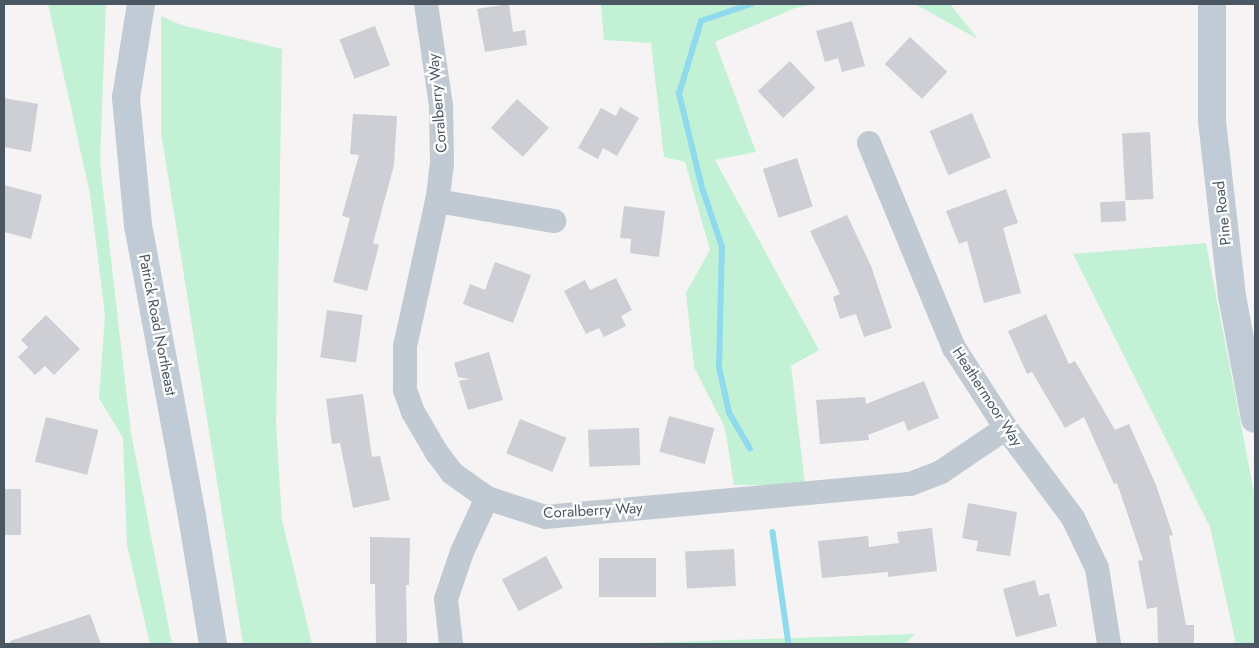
<!DOCTYPE html>
<html>
<head>
<meta charset="utf-8">
<style>
	body { margin:0 }
	#map { position:relative; width:1259px; height:648px; overflow:hidden; background:#f5f3f3; font-family:Jost,sans-serif }
	div>[style] { position:absolute }
	[style*='--x'] { left:calc(var(--x)*1px); top:calc(var(--y)*1px); width:calc(var(--w)*1px); rotate:calc(var(--a)*1deg) }
	.green>* { inset:0; background:#c3f1d5 }
	.stream>* { height:5.5px; margin:-2.75px; padding:0 2.75px; transform-origin:2.75px; border-radius:2.75px; background:#90daee }
	.building>* { inset:0; background:#cdcfd5; transform-origin:0 0 }
	.street>* { height:24px; margin:-12px; padding:0 12px; transform-origin:12px; border-radius:12px; background:#c1cad2 }
	.secondary>* { height:28px; margin:-14px; padding:0 14px; transform-origin:14px; border-radius:14px; background:#c1cbd6 }
	span { translate:-50% -50%; white-space:nowrap; text-align:center; line-height:1.15; -webkit-text-stroke:4.5px #fff; paint-order:stroke }
	.street-label { font-size:15px; color:#4a5661 }
	.frame { position:absolute; inset:0; border:5px solid #4a5661; pointer-events:none }
</style>
</head>
<body>
<div id="map">
	<div class="green">
		<i style="clip-path:polygon(48px 4px,106px 4px,100px 163px,131px 433px,172px 644px,150px 644px,127px 545px,123px 438px,99px 398px,105px 315px,90px 194px)"></i>
		<i style="clip-path:polygon(601px 4px,815px 4px,795px 8px,715px 42px,756px 152px,715px 160px,819px 350px,791px 366px,805px 485px,734px 485px,725px 428px,694px 367px,686px 293px,710px 250px,685px 162px,664px 157px,651px 43px,604px 40px)"></i>
		<i style="clip-path:polygon(915px 4px,950px 4px,978px 39px)"></i>
		<i style="clip-path:polygon(161px 16px,181px 25px,282px 49px,276px 424px,282px 520px,312px 644px,243px 644px,161px 132px)"></i>
		<i style="clip-path:polygon(1206px 243px,1255px 498px,1255px 644px,1236px 644px,1210px 527px,1073px 254px)"></i>
		<i style="clip-path:polygon(915px 634px,905px 644px,638px 643px)"></i>
	</div>
	<div class="stream">
		<i style="--x:750;--y:449;--w:42;--a:-120.3"></i>
		<i style="--x:729;--y:413;--w:47;--a:-102.3"></i>
		<i style="--x:719;--y:367;--w:120;--a:-88.6"></i>
		<i style="--x:722;--y:247;--w:62;--a:-108.7"></i>
		<i style="--x:702;--y:188;--w:97;--a:-103.7"></i>
		<i style="--x:679;--y:94;--w:76;--a:-73.2"></i>
		<i style="--x:701;--y:21;--w:53;--a:-18.8"></i>
		<i style="--x:773;--y:532;--w:113;--a:81.9"></i>
	</div>
	<div class="building">
		<i style="clip-path:polygon(509px 4px,513px 32px,525px 30px,527px 45px,485px 52px,477px 9px)"></i>
		<i style="clip-path:polygon(852px 21px,865px 66px,842px 72px,838px 58px,825px 62px,816px 31px)"></i>
		<i style="left:375px;top:26px;width:42px;height:38px;rotate:69deg"></i>
		<i style="left:910px;top:37px;width:51px;height:37px;rotate:43deg"></i>
		<i style="left:790px;top:61px;width:37px;height:44px;rotate:47deg"></i>
		<i style="clip-path:polygon(4px 98px,38px 104px,31px 152px,4px 147px)"></i>
		<i style="left:517px;top:99px;width:43px;height:39px;rotate:42deg"></i>
		<i style="clip-path:polygon(620px 107px,639px 118px,617px 156px,603px 148px,598px 159px,578px 148px,601px 108px,616px 116px)"></i>
		<i style="left:972px;top:113px;width:48px;height:46px;rotate:67deg"></i>
		<i style="clip-path:polygon(353px 114px,397px 116px,394px 165px,373px 243px,379px 245px,367px 291px,333px 282px,350px 218px,342px 216px,359px 155px,350px 154px)"></i>
		<i style="left:1150px;top:132px;width:67px;height:28px;rotate:87deg"></i>
		<i style="left:797px;top:158px;width:51px;height:36px;rotate:72deg"></i>
		<i style="clip-path:polygon(4px 185px,42px 195px,31px 239px,4px 232px)"></i>
		<i style="clip-path:polygon(1006px 189px,1018px 223px,1003px 228px,1021px 293px,984px 303px,967px 241px,959px 244px,946px 211px)"></i>
		<i style="left:1125px;top:201px;width:20px;height:25px;rotate:87deg"></i>
		<i style="clip-path:polygon(624px 206px,665px 211px,659px 257px,630px 253px,631px 239px,620px 238px)"></i>
		<i style="clip-path:polygon(847px 215px,871px 266px,892px 328px,864px 337px,856px 314px,840px 319px,833px 297px,840px 294px,810px 231px)"></i>
		<i style="clip-path:polygon(495px 262px,531px 275px,513px 323px,463px 304px,470px 284px,485px 290px)"></i>
		<i style="clip-path:polygon(616px 278px,632px 310px,621px 316px,626px 326px,604px 337px,599px 328px,586px 334px,564px 291px,585px 280px,590px 290px)"></i>
		<i style="left:327px;top:310px;width:36px;height:48px;rotate:8deg"></i>
		<i style="clip-path:polygon(1046px 314px,1069px 364px,1075px 361px,1115px 430px,1129px 424px,1156px 485px,1173px 535px,1169px 536px,1186px 625px,1194px 625px,1194px 644px,1158px 644px,1157px 607px,1147px 609px,1138px 561px,1143px 560px,1117px 483px,1114px 484px,1084px 417px,1065px 428px,1032px 372px,1027px 374px,1008px 331px)"></i>
		<i style="clip-path:polygon(46px 315px,80px 349px,54px 375px,45px 366px,35px 375px,18px 357px,28px 347px,21px 340px)"></i>
		<i style="clip-path:polygon(489px 352px,503px 400px,468px 410px,459px 381px,469px 379px,458px 377px,454px 363px)"></i>
		<i style="clip-path:polygon(924px 381px,939px 418px,908px 431px,904px 421px,868px 435px,869px 440px,820px 444px,816px 400px,865px 397px,866px 404px)"></i>
		<i style="clip-path:polygon(363px 394px,372px 457px,380px 456px,390px 500px,353px 508px,340px 443px,332px 444px,326px 399px)"></i>
		<i style="left:669px;top:416px;width:47px;height:37px;rotate:15deg"></i>
		<i style="left:46px;top:417px;width:54px;height:46px;rotate:14deg"></i>
		<i style="left:520px;top:419px;width:50px;height:37px;rotate:22deg"></i>
		<i style="left:639px;top:428px;width:37px;height:51px;rotate:88deg"></i>
		<i style="left:4px;top:489px;width:17px;height:46px"></i>
		<i style="clip-path:polygon(968px 503px,1017px 512px,1010px 556px,976px 551px,978px 541px,962px 538px)"></i>
		<i style="clip-path:polygon(932px 528px,937px 571px,888px 577px,888px 572px,822px 578px,818px 541px,868px 536px,869px 547px,899px 543px,897px 532px)"></i>
		<i style="clip-path:polygon(370px 537px,410px 538px,409px 585px,406px 585px,407px 644px,376px 644px,375px 584px,370px 584px)"></i>
		<i style="left:734px;top:549px;width:37px;height:49px;rotate:87deg"></i>
		<i style="left:546px;top:556px;width:36px;height:50px;rotate:62deg"></i>
		<i style="left:599px;top:558px;width:57px;height:39px"></i>
		<i style="clip-path:polygon(1035px 580px,1039px 596px,1049px 593px,1057px 626px,1016px 637px,1003px 589px)"></i>
		<i style="clip-path:polygon(90px 614px,101px 644px,10px 644px,10px 641px)"></i>
	</div>
	<div class="street">
		<i style="--x:426;--y:4;--w:103;--a:81.6"></i>
		<i style="--x:441;--y:106;--w:57;--a:89"></i>
		<i style="--x:442;--y:163;--w:38;--a:97"></i>
		<i style="--x:437;--y:201;--w:149;--a:102.4"></i>
		<i style="--x:405;--y:347;--w:43;--a:90"></i>
		<i style="--x:405;--y:390;--w:23;--a:70"></i>
		<i style="--x:413;--y:412;--w:48;--a:59.7"></i>
		<i style="--x:437;--y:453;--w:25;--a:53"></i>
		<i style="--x:452;--y:473;--w:43;--a:35.5"></i>
		<i style="--x:487;--y:498;--w:61;--a:18.1"></i>
		<i style="--x:545;--y:517;--w:366;--a:-5.2"></i>
		<i style="--x:910;--y:484;--w:33;--a:-21"></i>
		<i style="--x:941;--y:472;--w:78;--a:-34.1"></i>
		<i style="--x:869;--y:143;--w:222;--a:67.5"></i>
		<i style="--x:954;--y:348;--w:95;--a:57"></i>
		<i style="--x:1006;--y:428;--w:112;--a:53.3"></i>
		<i style="--x:1073;--y:518;--w:55;--a:64.4"></i>
		<i style="--x:1097;--y:568;--w:77;--a:81"></i>
		<i style="--x:437;--y:201;--w:119;--a:9.7"></i>
		<i style="--x:451;--y:644;--w:45;--a:-96.3"></i>
		<i style="--x:446;--y:599;--w:50;--a:-71.2"></i>
		<i style="--x:462;--y:552;--w:60;--a:-65.2"></i>
	</div>
	<div class="secondary">
		<i style="--x:141;--y:4;--w:95;--a:99.1"></i>
		<i style="--x:126;--y:98;--w:128;--a:84.6"></i>
		<i style="--x:138;--y:225;--w:296;--a:79.5"></i>
		<i style="--x:192;--y:516;--w:130;--a:80.7"></i>
		<i style="--x:1212;--y:4;--w:117;--a:90"></i>
		<i style="--x:1212;--y:121;--w:176;--a:83.5"></i>
		<i style="--x:1232;--y:296;--w:125;--a:79.4"></i>
	</div>
	<div class="street-label">
		<span style="left:438px;top:103px;rotate:-95deg">Coralberry Way</span>
		<span style="left:1223px;top:213px;rotate:-96deg">Pine Road</span>
		<span style="left:157px;top:325px;rotate:79deg">Patrick Road Northeast</span>
		<span style="left:987px;top:397px;rotate:57deg">Heathermoor Way</span>
		<span style="left:593px;top:511px;rotate:-3deg">Coralberry Way</span>
	</div>
	<div class="frame"></div>
</div>
</body>
</html>
